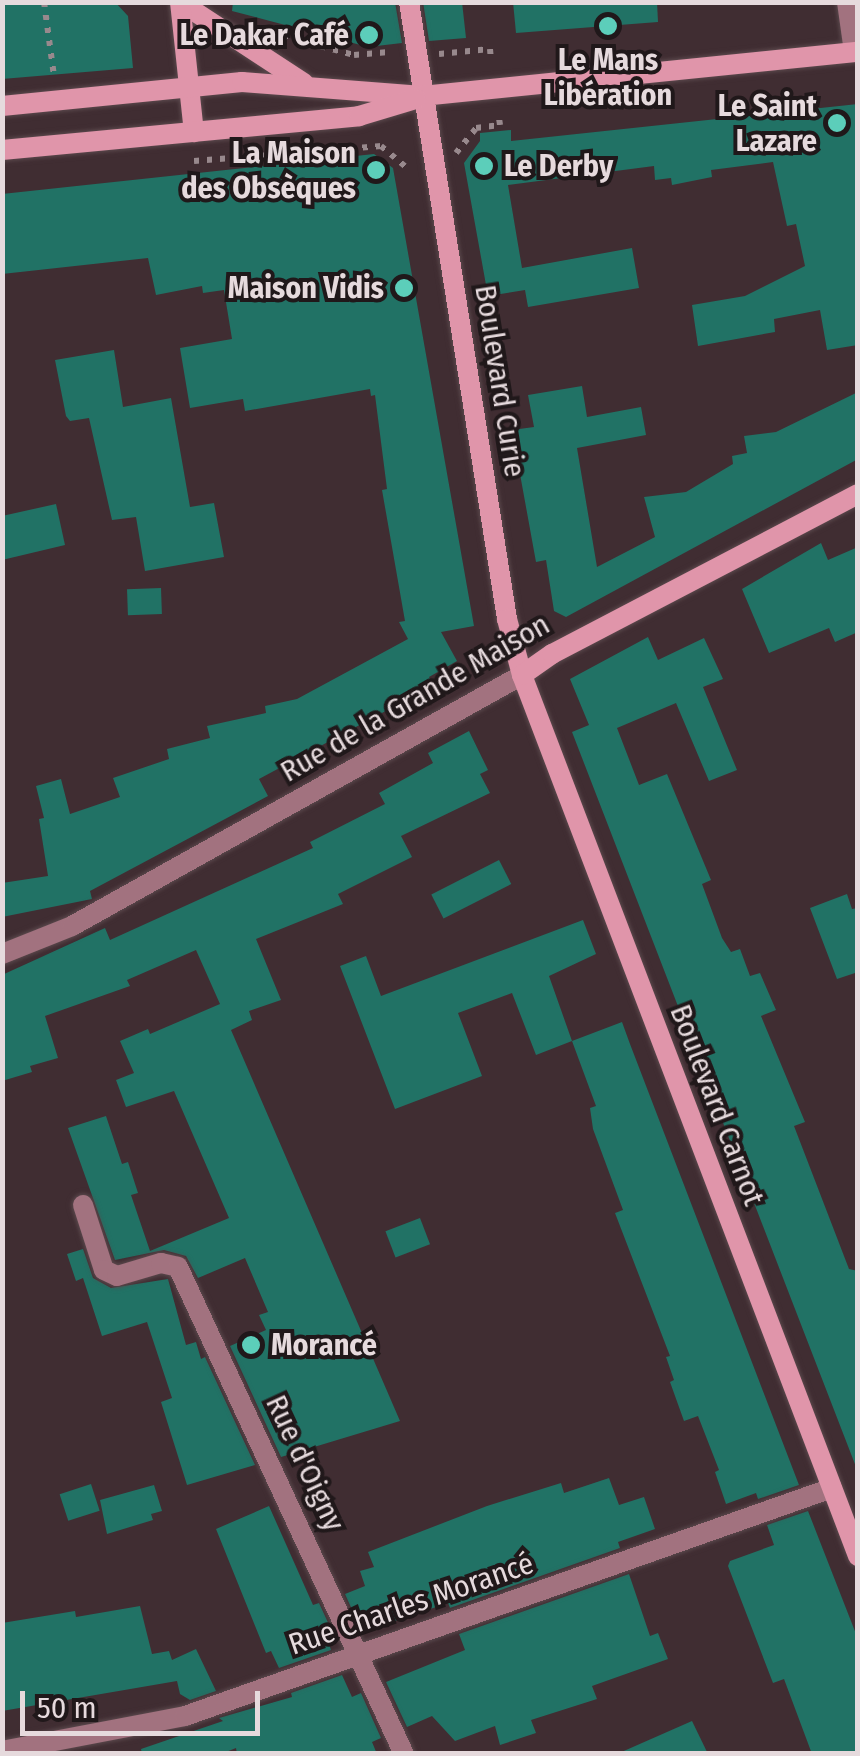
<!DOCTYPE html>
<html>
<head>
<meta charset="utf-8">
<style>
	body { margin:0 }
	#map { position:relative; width:860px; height:1756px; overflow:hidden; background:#402d32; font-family:"Fira Sans Condensed",sans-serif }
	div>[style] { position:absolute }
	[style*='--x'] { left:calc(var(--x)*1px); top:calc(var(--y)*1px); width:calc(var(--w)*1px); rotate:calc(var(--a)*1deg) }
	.building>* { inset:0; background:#217265; transform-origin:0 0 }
	.path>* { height:6px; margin-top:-3px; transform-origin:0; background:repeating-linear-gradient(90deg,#98898d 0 5px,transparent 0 13px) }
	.roads { filter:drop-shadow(0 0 2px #5b494d) drop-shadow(0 0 2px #5b494d) }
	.street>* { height:20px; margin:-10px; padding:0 10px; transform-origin:10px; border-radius:10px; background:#a2727f }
	.secondary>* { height:20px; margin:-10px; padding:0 10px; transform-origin:10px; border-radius:10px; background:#e095aa }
	.dots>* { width:28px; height:28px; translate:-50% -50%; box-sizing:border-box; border:5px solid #20181a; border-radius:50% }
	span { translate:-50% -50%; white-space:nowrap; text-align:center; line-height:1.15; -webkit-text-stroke:8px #20181a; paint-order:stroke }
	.poi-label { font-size:30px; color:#e6dadd; font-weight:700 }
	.right { translate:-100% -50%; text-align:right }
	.left { translate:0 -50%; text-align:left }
	.street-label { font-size:30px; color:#e6dadd }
	.frame { position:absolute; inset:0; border:5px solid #e6dadd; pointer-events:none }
	.scale { position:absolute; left:20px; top:1691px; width:240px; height:45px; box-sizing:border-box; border:5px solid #e6dadd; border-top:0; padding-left:12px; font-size:30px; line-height:35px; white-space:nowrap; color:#e6dadd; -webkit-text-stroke:8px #20181a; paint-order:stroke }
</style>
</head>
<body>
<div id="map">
	<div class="building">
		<i style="clip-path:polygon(2px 2px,115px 2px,128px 16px,133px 68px,2px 79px)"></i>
		<i style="clip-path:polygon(233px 2px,395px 2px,402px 43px,368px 47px,232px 11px)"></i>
		<i style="clip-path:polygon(423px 2px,462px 2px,466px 38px,429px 41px)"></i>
		<i style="clip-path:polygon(513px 2px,657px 2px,658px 22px,516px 33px)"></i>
		<i style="clip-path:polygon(858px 104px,858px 345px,827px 350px,820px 310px,774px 319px,775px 332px,698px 346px,692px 305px,745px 296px,805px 266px,796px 224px,787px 226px,773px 162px,711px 170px,712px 177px,672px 185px,671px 178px,655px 180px,654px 166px,508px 185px,522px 268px,632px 248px,639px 288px,528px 307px,525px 290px,488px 296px,464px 163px,480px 141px,480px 133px,511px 130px,511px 141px)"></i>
		<i style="clip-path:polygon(374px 154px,393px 168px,474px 626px,441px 632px,457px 661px,429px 677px,434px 685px,259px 779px,268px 796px,90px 891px,92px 899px,2px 917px,2px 883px,48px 876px,39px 819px,44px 818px,36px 786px,61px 779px,70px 814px,120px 797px,113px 778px,169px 759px,167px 749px,210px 738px,207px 726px,266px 713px,265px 706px,297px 699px,408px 639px,399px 622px,405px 621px,382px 490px,387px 489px,375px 395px,371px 396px,370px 389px,245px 411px,243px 399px,190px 408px,180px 348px,232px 339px,224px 290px,203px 293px,202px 286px,156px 295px,148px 258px,2px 274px,2px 194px)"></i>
		<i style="clip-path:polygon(114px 350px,123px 407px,171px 398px,190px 507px,214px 503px,224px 557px,145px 571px,136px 517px,112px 520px,89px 418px,70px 421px,66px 416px,55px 360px)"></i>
		<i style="clip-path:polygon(582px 386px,587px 417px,641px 407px,646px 435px,577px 448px,597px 567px,655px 537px,644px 497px,686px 492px,733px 464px,732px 456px,747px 453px,744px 436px,776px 432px,858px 392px,858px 459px,566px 617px,554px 611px,546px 560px,536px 562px,512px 430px,534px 427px,528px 395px)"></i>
		<i style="clip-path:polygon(56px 504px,65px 545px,2px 560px,2px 516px)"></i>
		<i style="clip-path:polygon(821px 543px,828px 560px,858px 547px,858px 632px,835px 642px,829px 628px,769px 653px,742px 589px)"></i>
		<i style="left:161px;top:588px;width:26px;height:34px;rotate:88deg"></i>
		<i style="clip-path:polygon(648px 637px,658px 660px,704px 638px,723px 679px,703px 687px,737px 770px,709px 781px,676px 703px,617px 728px,639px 785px,667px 774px,711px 880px,702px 884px,722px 938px,731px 952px,740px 949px,750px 976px,760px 973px,776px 1010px,761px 1016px,805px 1122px,794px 1126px,849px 1269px,858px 1271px,858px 1472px,572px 732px,589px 725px,570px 679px)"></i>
		<i style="clip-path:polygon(469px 731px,488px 770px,480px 774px,490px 793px,401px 836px,412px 857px,338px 894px,343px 904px,256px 939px,281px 1000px,249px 1011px,252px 1020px,231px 1030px,400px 1421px,281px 1457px,230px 1346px,266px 1330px,259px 1315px,268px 1312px,245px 1258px,198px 1278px,186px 1256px,164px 1250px,115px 1260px,68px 1128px,106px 1116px,122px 1164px,128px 1162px,138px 1193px,131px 1195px,150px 1251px,229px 1218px,174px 1091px,126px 1107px,116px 1080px,134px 1073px,120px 1041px,148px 1029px,150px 1034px,220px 1004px,196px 950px,127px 980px,130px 986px,45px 1016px,58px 1058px,30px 1066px,32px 1072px,2px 1081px,2px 975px,105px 928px,110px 940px,313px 848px,310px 842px,385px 804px,379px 793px,433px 763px,428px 753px)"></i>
		<i style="left:499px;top:860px;width:27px;height:76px;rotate:63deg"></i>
		<i style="clip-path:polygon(847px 894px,852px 909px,858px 908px,858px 972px,837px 979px,810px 908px)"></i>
		<i style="clip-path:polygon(583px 920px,596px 954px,549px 976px,572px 1041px,622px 1022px,630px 1044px,799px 1485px,758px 1499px,756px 1493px,726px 1504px,715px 1472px,719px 1470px,698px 1416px,684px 1421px,670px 1382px,674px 1380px,666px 1357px,670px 1356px,615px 1213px,623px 1210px,593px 1129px,590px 1108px,596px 1106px,572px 1041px,536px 1055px,512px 993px,458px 1013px,482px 1076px,395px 1109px,340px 966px,366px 956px,381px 996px)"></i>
		<i style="left:420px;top:1218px;width:28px;height:37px;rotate:69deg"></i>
		<i style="clip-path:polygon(83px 1249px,93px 1278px,111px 1288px,168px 1279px,186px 1345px,196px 1342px,201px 1359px,205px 1357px,255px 1465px,187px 1485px,161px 1402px,172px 1398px,147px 1322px,102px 1336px,83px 1278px,76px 1281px,67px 1254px)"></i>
		<i style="clip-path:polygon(609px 1478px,619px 1505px,644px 1497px,655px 1529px,618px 1542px,620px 1548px,450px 1608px,448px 1603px,362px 1632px,345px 1594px,365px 1586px,360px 1571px,374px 1567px,368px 1552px,487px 1506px,561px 1483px,564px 1493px)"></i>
		<i style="left:91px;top:1484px;width:28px;height:33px;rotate:72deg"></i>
		<i style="clip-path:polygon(154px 1485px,162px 1511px,151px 1514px,153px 1520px,107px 1534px,100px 1500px)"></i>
		<i style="clip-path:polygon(269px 1506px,313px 1605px,319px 1603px,337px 1642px,329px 1644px,331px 1650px,279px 1668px,271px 1651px,266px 1653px,216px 1529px)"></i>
		<i style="clip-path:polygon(808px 1511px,858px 1639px,858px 1754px,812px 1754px,784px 1679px,773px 1683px,728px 1566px,730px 1561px,774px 1545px,767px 1525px)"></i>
		<i style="clip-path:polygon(629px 1574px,650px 1636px,658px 1633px,668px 1659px,592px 1686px,597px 1699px,531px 1720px,536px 1733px,500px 1745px,495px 1726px,455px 1741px,432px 1716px,407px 1727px,386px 1682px,465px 1650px,459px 1634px)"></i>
		<i style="clip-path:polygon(140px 1606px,152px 1654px,169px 1651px,172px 1660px,196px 1649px,216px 1691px,190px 1700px,180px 1694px,177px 1681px,2px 1711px,2px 1623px,75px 1611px,76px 1617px)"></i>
		<i style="clip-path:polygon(342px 1675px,352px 1697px,361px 1693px,381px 1738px,372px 1742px,377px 1754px,237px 1754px,236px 1748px,221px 1754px,142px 1754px,141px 1749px,223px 1721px,219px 1718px,292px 1697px,291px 1693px)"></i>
		<i style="clip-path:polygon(692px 1721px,708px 1754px,617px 1754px)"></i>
	</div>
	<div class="path">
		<i style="--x:44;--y:2;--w:75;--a:82.3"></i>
		<i style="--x:283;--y:36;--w:73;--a:15"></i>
		<i style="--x:354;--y:55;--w:38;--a:-5"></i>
		<i style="--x:439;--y:54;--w:51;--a:-5.6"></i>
		<i style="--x:490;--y:49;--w:12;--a:85"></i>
		<i style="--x:456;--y:153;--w:32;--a:-51"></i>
		<i style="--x:476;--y:128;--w:24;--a:-7"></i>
		<i style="--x:500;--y:125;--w:7;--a:-98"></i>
		<i style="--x:194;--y:161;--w:188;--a:-4.6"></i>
		<i style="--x:381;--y:146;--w:31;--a:40"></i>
	</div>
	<div class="roads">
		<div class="street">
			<i style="--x:847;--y:2;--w:50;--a:82"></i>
			<i style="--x:2;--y:954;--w:75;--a:-21.8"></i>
			<i style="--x:72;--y:926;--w:515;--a:-29.15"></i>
			<i style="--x:83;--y:1205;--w:68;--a:72.1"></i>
			<i style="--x:104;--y:1270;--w:14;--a:25"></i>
			<i style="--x:117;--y:1276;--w:46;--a:-16.5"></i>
			<i style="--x:161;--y:1263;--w:17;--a:13"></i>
			<i style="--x:178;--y:1267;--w:537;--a:65.11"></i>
			<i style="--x:2;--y:1751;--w:186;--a:-10.8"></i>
			<i style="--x:185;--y:1716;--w:686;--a:-19.41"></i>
		</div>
		<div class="secondary">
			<i style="--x:180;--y:2;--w:148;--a:33.2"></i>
			<i style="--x:180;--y:2;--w:131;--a:83.9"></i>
			<i style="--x:409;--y:2;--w:625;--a:80.97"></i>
			<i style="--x:507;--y:619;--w:58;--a:75"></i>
			<i style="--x:522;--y:675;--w:943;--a:69.12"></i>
			<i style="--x:2;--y:106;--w:241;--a:-5.7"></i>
			<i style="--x:242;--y:82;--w:181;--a:4.4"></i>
			<i style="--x:422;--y:96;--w:438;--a:-5.8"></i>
			<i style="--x:2;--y:150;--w:359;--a:-5.4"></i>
			<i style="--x:359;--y:116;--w:59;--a:-16.6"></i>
			<i style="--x:522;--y:675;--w:37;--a:-35"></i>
			<i style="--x:552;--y:654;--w:345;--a:-27.6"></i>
		</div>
	</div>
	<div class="dots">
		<i style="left:608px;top:26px;background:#5cceba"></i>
		<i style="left:369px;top:35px;background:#5cceba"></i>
		<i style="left:837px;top:123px;background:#5cceba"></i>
		<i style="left:484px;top:166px;background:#5cceba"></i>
		<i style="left:376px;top:170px;background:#5cceba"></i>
		<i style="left:404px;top:288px;background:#5cceba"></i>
		<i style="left:251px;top:1345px;background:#5cceba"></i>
	</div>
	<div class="poi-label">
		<span class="right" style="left:349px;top:35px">Le Dakar Café</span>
		<span style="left:608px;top:77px">Le Mans<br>Libération</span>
		<span class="right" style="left:817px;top:123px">Le Saint<br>Lazare</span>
		<span class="right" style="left:356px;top:170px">La Maison<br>des Obsèques</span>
		<span class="left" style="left:504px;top:166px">Le Derby</span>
		<span class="right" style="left:384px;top:288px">Maison Vidis</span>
		<span class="left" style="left:271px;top:1345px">Morancé</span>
	</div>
	<div class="street-label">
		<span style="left:500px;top:381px;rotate:81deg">Boulevard Curie</span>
		<span style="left:415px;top:698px;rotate:-30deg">Rue de la Grande Maison</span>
		<span style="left:717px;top:1105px;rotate:69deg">Boulevard Carnot</span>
		<span style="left:305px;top:1463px;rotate:65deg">Rue d'Oigny</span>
		<span style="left:411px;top:1604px;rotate:-19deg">Rue Charles Morancé</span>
	</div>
	<div class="frame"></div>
	<div class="scale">50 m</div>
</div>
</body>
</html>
